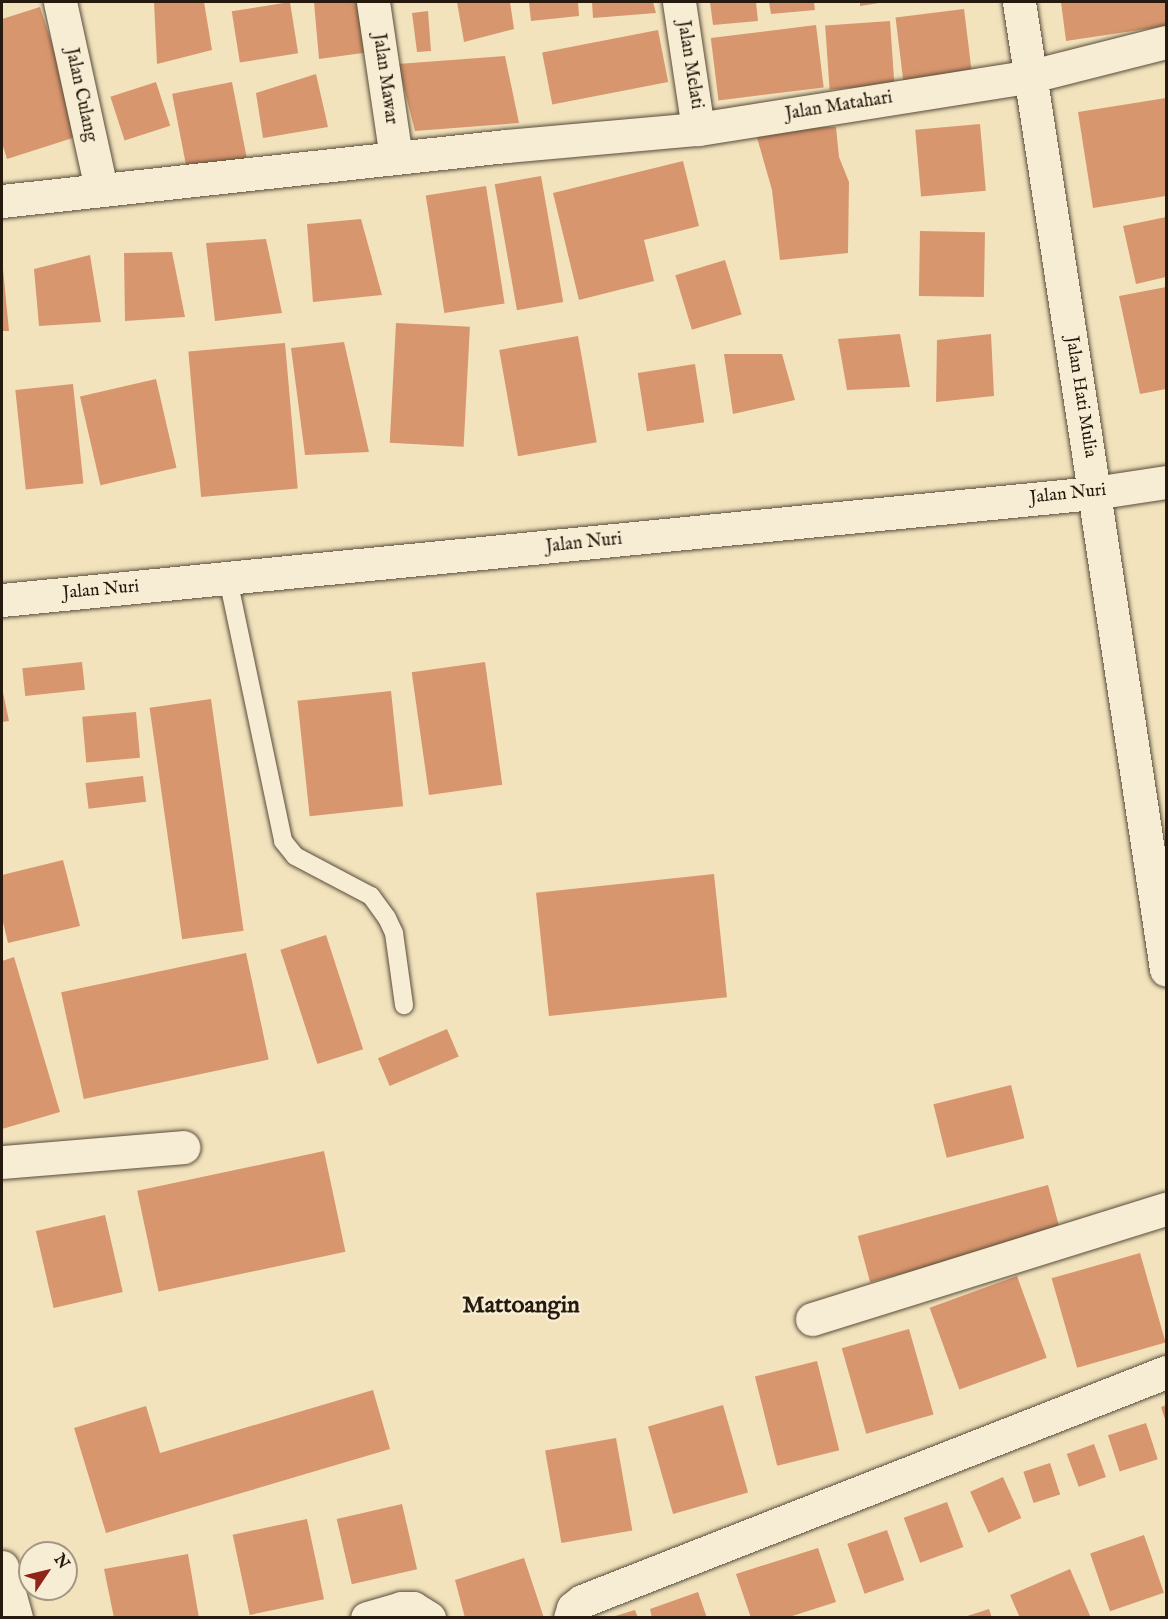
<!DOCTYPE html>
<html>
<head>
<meta charset="utf-8">
<style>
	body { margin:0 }
	#map { position:relative; width:1168px; height:1619px; overflow:hidden; background:#f2e3bd; font-family:"IM FELL English",serif }
	div>[style] { position:absolute }
	[style*='--x'] { left:calc(var(--x)*1px); top:calc(var(--y)*1px); width:calc(var(--w)*1px); rotate:calc(var(--a)*1deg) }
	.building>* { inset:0; background:#d8966e; transform-origin:0 0 }
	.roads { filter:drop-shadow(0 0 2px #594c39) drop-shadow(0 0 2px #594c39) }
	.lane>* { height:18px; margin:-9px; padding:0 9px; transform-origin:9px; border-radius:9px; background:#f7edd4 }
	.street>* { height:33px; margin:-16.5px; padding:0 16.5px; transform-origin:16.5px; border-radius:16.5px; background:#f7edd4 }
	.secondary>* { height:33px; margin:-16.5px; padding:0 16.5px; transform-origin:16.5px; border-radius:16.5px; background:#f7edd4 }
	span { translate:-50% -50%; white-space:nowrap; text-align:center; line-height:1.15; -webkit-text-stroke:5px #f7edd4; paint-order:stroke }
	.street-label { font-size:18px; color:#26190d }
	.district-label { font-size:24px; color:#26190d; font-weight:700 }
	.frame { position:absolute; inset:0; border:3px solid #26190d; pointer-events:none }
	.north { position:absolute; left:18px; top:1541px; width:60px; height:60px; box-sizing:border-box; background:#f7edd4; border:2px solid #a39884; border-radius:50%; rotate:55deg; font-size:16px; font-weight:700; line-height:24px; text-align:center; color:#26190d }
	.north::after { content:''; display:block; margin:auto; width:21px; height:27px; background:#8f2418; clip-path:polygon(50% 0,100% 100%,50% 72%,0 100%) }
</style>
</head>
<body>
<div id="map">
	<div class="building">
		<i style="clip-path:polygon(154px 2px,204px 2px,212px 50px,157px 64px)"></i>
		<i style="left:290px;top:2px;width:52px;height:59px;rotate:81deg"></i>
		<i style="clip-path:polygon(314px 2px,359px 2px,370px 52px,319px 59px)"></i>
		<i style="clip-path:polygon(457px 2px,510px 2px,514px 29px,464px 42px)"></i>
		<i style="clip-path:polygon(529px 2px,578px 2px,579px 16px,531px 21px)"></i>
		<i style="clip-path:polygon(592px 2px,653px 2px,656px 13px,593px 18px)"></i>
		<i style="clip-path:polygon(710px 2px,756px 2px,758px 21px,713px 25px)"></i>
		<i style="clip-path:polygon(769px 2px,814px 2px,815px 10px,771px 14px)"></i>
		<i style="clip-path:polygon(860px 2px,879px 2px,879px 3px,860px 6px)"></i>
		<i style="clip-path:polygon(1061px 2px,1166px 2px,1166px 26px,1066px 41px)"></i>
		<i style="clip-path:polygon(40px 7px,82px 135px,7px 159px,2px 143px,2px 19px)"></i>
		<i style="left:964px;top:9px;width:64px;height:69px;rotate:83deg"></i>
		<i style="clip-path:polygon(428px 11px,431px 51px,417px 52px,412px 13px)"></i>
		<i style="left:890px;top:21px;width:64px;height:65px;rotate:86deg"></i>
		<i style="left:816px;top:25px;width:63px;height:106px;rotate:83deg"></i>
		<i style="left:658px;top:30px;width:53px;height:118px;rotate:79deg"></i>
		<i style="clip-path:polygon(505px 56px,519px 123px,415px 131px,398px 64px)"></i>
		<i style="clip-path:polygon(316px 74px,328px 127px,263px 138px,256px 93px)"></i>
		<i style="left:156px;top:82px;width:46px;height:48px;rotate:72deg"></i>
		<i style="left:232px;top:82px;width:78px;height:61px;rotate:79deg"></i>
		<i style="clip-path:polygon(1166px 98px,1166px 196px,1093px 208px,1078px 112px)"></i>
		<i style="left:980px;top:124px;width:67px;height:65px;rotate:85deg"></i>
		<i style="clip-path:polygon(800px 126px,836px 127px,839px 157px,849px 182px,848px 253px,780px 260px,772px 190px,756px 134px)"></i>
		<i style="clip-path:polygon(683px 161px,699px 226px,644px 240px,654px 281px,579px 300px,553px 193px)"></i>
		<i style="left:541px;top:176px;width:128px;height:47px;rotate:80deg"></i>
		<i style="left:486px;top:186px;width:119px;height:61px;rotate:81deg"></i>
		<i style="clip-path:polygon(1166px 217px,1166px 277px,1136px 284px,1123px 226px)"></i>
		<i style="clip-path:polygon(361px 219px,382px 295px,313px 302px,307px 224px)"></i>
		<i style="left:920px;top:231px;width:65px;height:65px;rotate:1deg"></i>
		<i style="clip-path:polygon(266px 239px,282px 313px,215px 321px,206px 243px)"></i>
		<i style="clip-path:polygon(172px 252px,185px 317px,125px 321px,124px 253px)"></i>
		<i style="clip-path:polygon(90px 255px,101px 322px,39px 326px,34px 269px)"></i>
		<i style="left:725px;top:260px;width:57px;height:52px;rotate:73deg"></i>
		<i style="clip-path:polygon(2px 269px,3px 269px,9px 331px,2px 331px)"></i>
		<i style="clip-path:polygon(1166px 287px,1166px 389px,1140px 394px,1119px 296px)"></i>
		<i style="left:396px;top:323px;width:74px;height:120px;rotate:3deg"></i>
		<i style="clip-path:polygon(900px 334px,910px 387px,847px 390px,838px 339px)"></i>
		<i style="clip-path:polygon(991px 334px,994px 396px,936px 402px,937px 340px)"></i>
		<i style="left:578px;top:336px;width:108px;height:80px;rotate:80deg"></i>
		<i style="clip-path:polygon(344px 342px,369px 452px,305px 455px,291px 348px)"></i>
		<i style="left:285px;top:343px;width:146px;height:97px;rotate:85deg"></i>
		<i style="clip-path:polygon(724px 354px,782px 354px,795px 400px,733px 414px)"></i>
		<i style="left:695px;top:364px;width:59px;height:58px;rotate:81deg"></i>
		<i style="left:156px;top:379px;width:91px;height:78px;rotate:77deg"></i>
		<i style="left:73px;top:384px;width:100px;height:58px;rotate:84deg"></i>
		<i style="left:82px;top:662px;width:28px;height:60px;rotate:84deg"></i>
		<i style="left:485px;top:662px;width:124px;height:74px;rotate:82deg"></i>
		<i style="clip-path:polygon(2px 688px,9px 721px,2px 722px)"></i>
		<i style="left:391px;top:691px;width:116px;height:94px;rotate:84deg"></i>
		<i style="left:211px;top:699px;width:234px;height:62px;rotate:82deg"></i>
		<i style="left:136px;top:712px;width:46px;height:54px;rotate:85deg"></i>
		<i style="left:143px;top:776px;width:26px;height:58px;rotate:83deg"></i>
		<i style="clip-path:polygon(63px 860px,80px 926px,8px 943px,2px 918px,2px 875px)"></i>
		<i style="left:714px;top:874px;width:124px;height:179px;rotate:84deg"></i>
		<i style="left:326px;top:935px;width:120px;height:48px;rotate:72deg"></i>
		<i style="left:246px;top:953px;width:109px;height:189px;rotate:78deg"></i>
		<i style="clip-path:polygon(14px 957px,60px 1112px,2px 1129px,2px 961px)"></i>
		<i style="left:447px;top:1029px;width:30px;height:75px;rotate:67deg"></i>
		<i style="left:1011px;top:1085px;width:55px;height:80px;rotate:76deg"></i>
		<i style="left:324px;top:1151px;width:103px;height:191px;rotate:78deg"></i>
		<i style="left:1048px;top:1185px;width:48px;height:197px;rotate:75deg"></i>
		<i style="left:105px;top:1215px;width:79px;height:71px;rotate:77deg"></i>
		<i style="left:1140px;top:1253px;width:93px;height:92px;rotate:74deg"></i>
		<i style="left:1017px;top:1276px;width:87px;height:93px;rotate:70deg"></i>
		<i style="left:909px;top:1329px;width:89px;height:70px;rotate:74deg"></i>
		<i style="left:817px;top:1361px;width:92px;height:64px;rotate:76deg"></i>
		<i style="clip-path:polygon(373px 1390px,390px 1449px,106px 1533px,74px 1428px,146px 1406px,160px 1453px)"></i>
		<i style="left:723px;top:1405px;width:91px;height:78px;rotate:74deg"></i>
		<i style="clip-path:polygon(1166px 1405px,1166px 1422px,1161px 1407px)"></i>
		<i style="left:1146px;top:1423px;width:38px;height:40px;rotate:72deg"></i>
		<i style="left:616px;top:1438px;width:94px;height:72px;rotate:80deg"></i>
		<i style="left:1094px;top:1444px;width:35px;height:29px;rotate:70deg"></i>
		<i style="left:1050px;top:1463px;width:33px;height:28px;rotate:72deg"></i>
		<i style="left:1003px;top:1477px;width:45px;height:36px;rotate:66deg"></i>
		<i style="left:947px;top:1502px;width:48px;height:46px;rotate:70deg"></i>
		<i style="left:402px;top:1504px;width:67px;height:67px;rotate:77deg"></i>
		<i style="left:307px;top:1519px;width:82px;height:76px;rotate:78deg"></i>
		<i style="left:887px;top:1530px;width:53px;height:42px;rotate:71deg"></i>
		<i style="left:1144px;top:1535px;width:61px;height:57px;rotate:71deg"></i>
		<i style="clip-path:polygon(818px 1548px,836px 1602px,786px 1618px,751px 1618px,736px 1574px)"></i>
		<i style="clip-path:polygon(188px 1554px,199px 1618px,114px 1618px,104px 1569px)"></i>
		<i style="clip-path:polygon(524px 1558px,544px 1618px,465px 1618px,455px 1580px)"></i>
		<i style="clip-path:polygon(1070px 1569px,1091px 1618px,1020px 1618px,1010px 1595px)"></i>
		<i style="clip-path:polygon(698px 1592px,707px 1618px,652px 1618px,650px 1609px)"></i>
		<i style="clip-path:polygon(989px 1609px,992px 1618px,964px 1618px,964px 1617px)"></i>
		<i style="clip-path:polygon(635px 1610px,638px 1618px,612px 1618px,612px 1617px)"></i>
	</div>
	<div class="roads">
		<div class="lane">
			<i style="--x:228;--y:579;--w:268;--a:78.1"></i>
			<i style="--x:283;--y:841;--w:19;--a:51"></i>
			<i style="--x:295;--y:856;--w:86;--a:27.8"></i>
			<i style="--x:371;--y:896;--w:27;--a:54"></i>
			<i style="--x:387;--y:918;--w:17;--a:65"></i>
			<i style="--x:394;--y:933;--w:73;--a:82.1"></i>
		</div>
		<div class="street">
			<i style="--x:60;--y:2;--w:191;--a:77.6"></i>
			<i style="--x:373;--y:2;--w:157;--a:81.6"></i>
			<i style="--x:679;--y:2;--w:128;--a:81.5"></i>
			<i style="--x:1019;--y:2;--w:497;--a:81.3"></i>
			<i style="--x:2;--y:201;--w:507;--a:-6.23"></i>
			<i style="--x:506;--y:146;--w:193;--a:-5.1"></i>
			<i style="--x:698;--y:129;--w:334;--a:-9"></i>
			<i style="--x:1028;--y:77;--w:142;--a:-14.2"></i>
			<i style="--x:2;--y:1162;--w:182;--a:-4.7"></i>
			<i style="--x:812;--y:1319;--w:371;--a:-17.3"></i>
			<i style="--x:2;--y:1567;--w:53;--a:74.6"></i>
			<i style="--x:367;--y:1618;--w:35;--a:-16"></i>
			<i style="--x:401;--y:1608;--w:12;--a:0"></i>
			<i style="--x:413;--y:1608;--w:19;--a:32"></i>
			<i style="--x:570;--y:1618;--w:10;--a:-73"></i>
			<i style="--x:573;--y:1608;--w:11;--a:-38"></i>
			<i style="--x:582;--y:1601;--w:627;--a:-21.41"></i>
		</div>
		<div class="secondary">
			<i style="--x:1094;--y:493;--w:482;--a:81.4"></i>
			<i style="--x:2;--y:600;--w:1097;--a:-5.6"></i>
			<i style="--x:1094;--y:493;--w:73;--a:-8.7"></i>
		</div>
	</div>
	<div class="street-label">
		<span style="left:689px;top:65px;rotate:81deg">Jalan Melati</span>
		<span style="left:384px;top:79px;rotate:82deg">Jalan Mawar</span>
		<span style="left:80px;top:95px;rotate:78deg">Jalan Culang</span>
		<span style="left:839px;top:107px;rotate:-9deg">Jalan Matahari</span>
		<span style="left:1080px;top:397px;rotate:81deg">Jalan Hati Mulia</span>
		<span style="left:1068px;top:495px;rotate:-6deg">Jalan Nuri</span>
		<span style="left:584px;top:544px;rotate:-6deg">Jalan Nuri</span>
		<span style="left:101px;top:591px;rotate:-5deg">Jalan Nuri</span>
	</div>
	<div class="district-label">
		<span style="left:521px;top:1306px">Mattoangin</span>
	</div>
	<div class="frame"></div>
	<div class="north">N</div>
</div>
</body>
</html>
